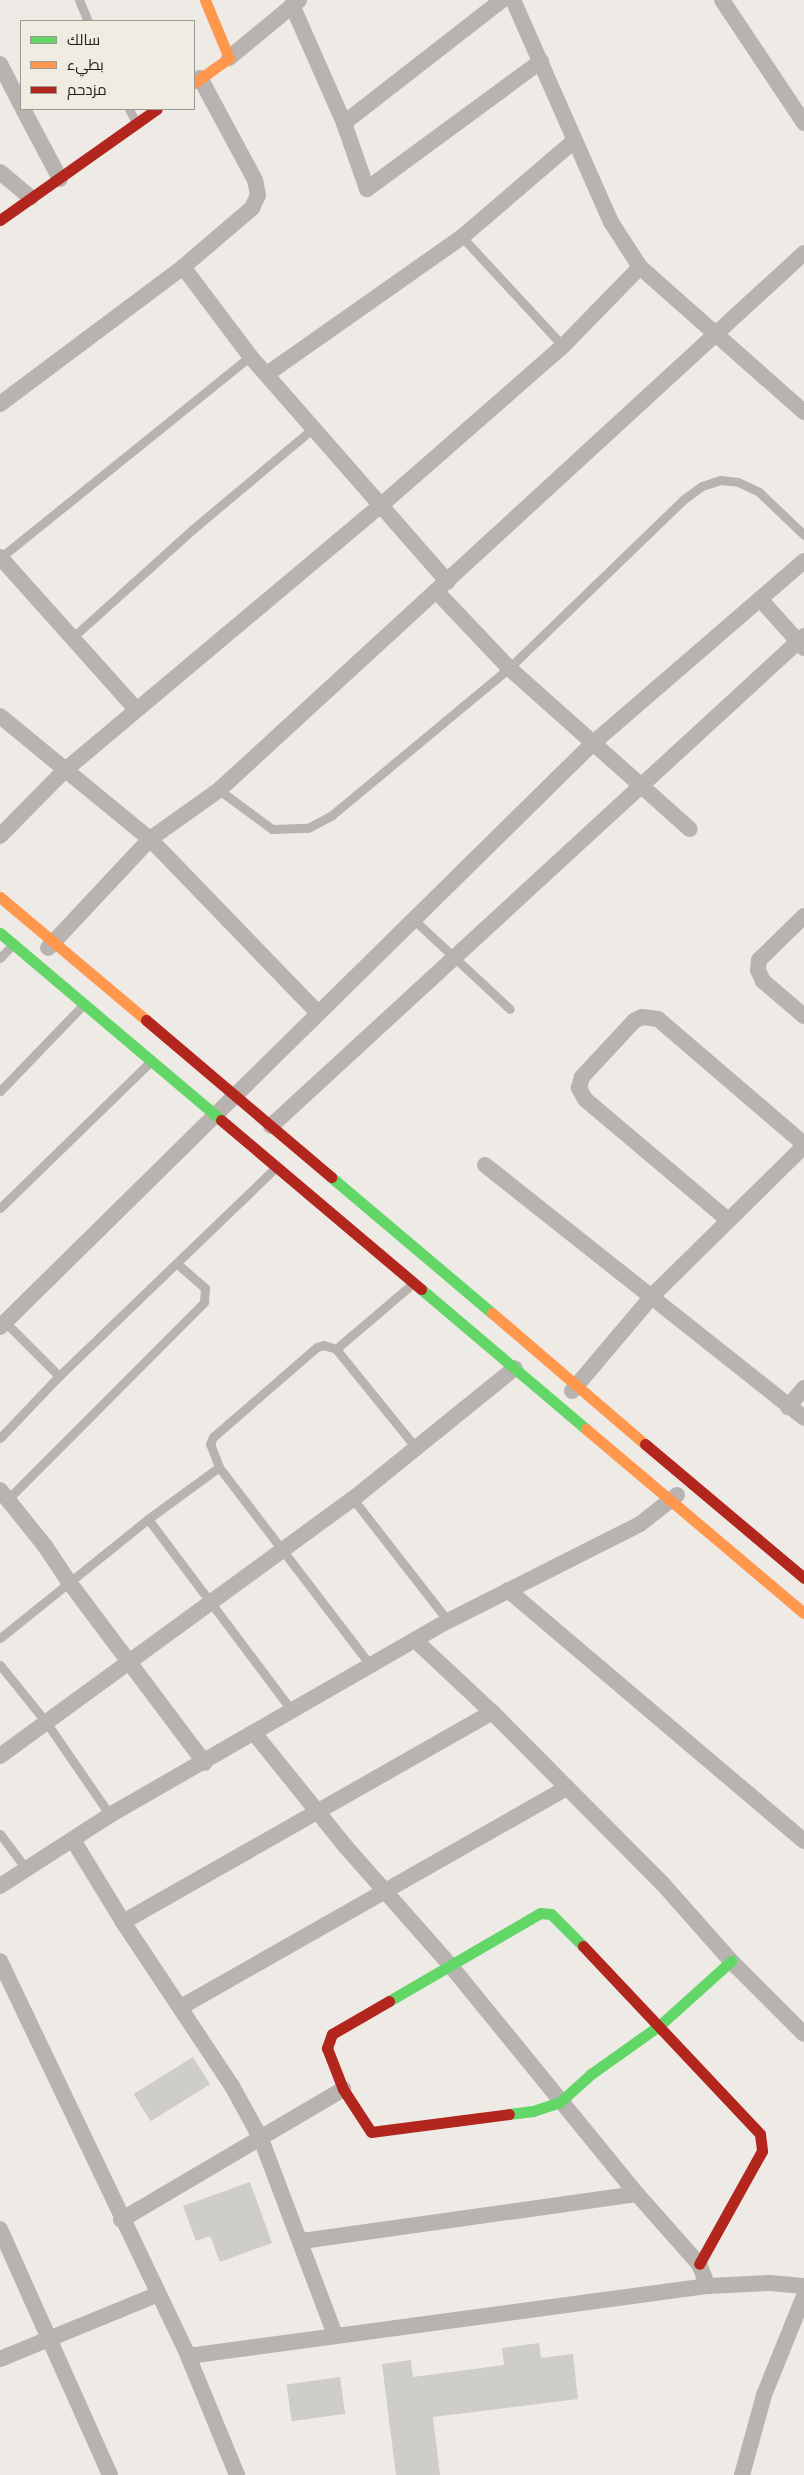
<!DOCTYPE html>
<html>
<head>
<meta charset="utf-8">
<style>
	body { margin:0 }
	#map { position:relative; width:804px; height:2475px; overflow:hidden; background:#eeebe6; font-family:"PT Sans Narrow",Cairo,sans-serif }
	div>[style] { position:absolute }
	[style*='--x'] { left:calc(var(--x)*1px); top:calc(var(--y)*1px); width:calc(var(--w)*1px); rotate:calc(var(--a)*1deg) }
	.building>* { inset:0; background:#cfcdc9; transform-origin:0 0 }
	.lane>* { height:9px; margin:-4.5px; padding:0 4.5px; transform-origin:4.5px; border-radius:4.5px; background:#b8b2b1 }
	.street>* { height:16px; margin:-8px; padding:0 8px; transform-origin:8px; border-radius:8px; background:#b8b2b1 }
	.fast>* { height:11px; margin:-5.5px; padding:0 5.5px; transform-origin:5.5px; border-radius:5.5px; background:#63d668 }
	.slow>* { height:11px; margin:-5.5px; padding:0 5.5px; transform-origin:5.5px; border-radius:5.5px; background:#ff974d }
	.jam>* { height:11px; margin:-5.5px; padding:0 5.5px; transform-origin:5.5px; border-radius:5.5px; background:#b3261e }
	span { translate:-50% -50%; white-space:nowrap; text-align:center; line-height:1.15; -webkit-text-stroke:4px #f1ece2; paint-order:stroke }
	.legend { position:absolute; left:20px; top:20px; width:175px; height:90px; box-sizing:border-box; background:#f1ece2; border:1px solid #9e9a93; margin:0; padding:6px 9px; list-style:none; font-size:15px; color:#22201d }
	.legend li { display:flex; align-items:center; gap:10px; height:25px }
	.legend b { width:25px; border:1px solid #9e9a93 }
</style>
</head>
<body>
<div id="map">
	<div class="building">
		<i style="left:193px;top:2057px;width:32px;height:70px;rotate:58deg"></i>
		<i style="clip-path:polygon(250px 2182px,272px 2243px,220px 2262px,210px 2236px,196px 2241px,183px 2206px)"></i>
		<i style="clip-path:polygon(539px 2343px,541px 2358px,573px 2354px,578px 2399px,433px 2417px,440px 2475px,396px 2475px,382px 2364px,411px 2360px,413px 2377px,504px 2365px,502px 2348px)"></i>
		<i style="left:340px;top:2377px;width:37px;height:54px;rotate:82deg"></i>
	</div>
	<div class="lane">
		<i style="--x:79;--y:0;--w:23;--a:67"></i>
		<i style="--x:129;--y:109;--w:16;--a:63"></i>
		<i style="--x:462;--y:237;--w:149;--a:47.2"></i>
		<i style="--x:0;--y:558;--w:321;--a:-38.9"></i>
		<i style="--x:72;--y:638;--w:163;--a:-42"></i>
		<i style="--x:193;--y:529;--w:155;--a:-40"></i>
		<i style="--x:219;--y:790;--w:66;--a:36.3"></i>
		<i style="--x:272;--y:829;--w:36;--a:-2"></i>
		<i style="--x:308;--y:828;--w:27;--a:-28"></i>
		<i style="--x:332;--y:815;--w:230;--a:-39.7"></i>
		<i style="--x:509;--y:668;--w:243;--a:-44"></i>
		<i style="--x:684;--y:499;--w:22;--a:-36"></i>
		<i style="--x:702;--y:486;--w:19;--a:-18"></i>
		<i style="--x:720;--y:480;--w:18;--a:6"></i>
		<i style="--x:738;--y:482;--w:23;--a:25"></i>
		<i style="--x:759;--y:492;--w:62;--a:43.7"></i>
		<i style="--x:413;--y:919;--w:132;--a:42.9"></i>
		<i style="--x:0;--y:958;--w:16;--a:-47"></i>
		<i style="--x:0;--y:1091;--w:118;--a:-46"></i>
		<i style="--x:0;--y:1208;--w:209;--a:-44.2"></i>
		<i style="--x:5;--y:1322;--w:76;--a:45"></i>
		<i style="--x:336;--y:1349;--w:100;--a:-40.5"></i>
		<i style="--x:0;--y:1438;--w:86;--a:-46.4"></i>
		<i style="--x:59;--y:1376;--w:300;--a:-43.9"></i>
		<i style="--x:8;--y:1499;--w:278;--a:-45.1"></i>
		<i style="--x:204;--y:1302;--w:14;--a:-86"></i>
		<i style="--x:205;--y:1288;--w:37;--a:-139"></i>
		<i style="--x:353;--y:1499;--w:155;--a:52.1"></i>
		<i style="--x:148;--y:1519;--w:240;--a:53.1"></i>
		<i style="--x:0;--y:1638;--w:190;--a:-38.8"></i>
		<i style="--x:148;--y:1519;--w:88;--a:-36.2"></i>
		<i style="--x:0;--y:1665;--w:73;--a:51.1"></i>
		<i style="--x:46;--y:1722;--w:113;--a:55.5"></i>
		<i style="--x:371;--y:1666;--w:250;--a:-127.4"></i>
		<i style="--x:219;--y:1467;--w:25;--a:-111"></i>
		<i style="--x:210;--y:1444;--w:8;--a:-67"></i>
		<i style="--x:213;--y:1437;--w:138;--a:-40.9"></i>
		<i style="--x:317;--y:1347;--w:7;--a:-16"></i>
		<i style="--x:324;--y:1345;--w:13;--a:18"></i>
		<i style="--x:336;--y:1349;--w:129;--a:51"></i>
		<i style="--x:0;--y:1834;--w:45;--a:53.1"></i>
	</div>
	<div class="street">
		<i style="--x:513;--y:0;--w:243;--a:66.2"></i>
		<i style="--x:611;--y:222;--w:54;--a:57.2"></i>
		<i style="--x:640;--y:267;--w:219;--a:41.5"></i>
		<i style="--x:722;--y:0;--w:148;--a:56.3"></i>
		<i style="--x:292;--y:5;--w:129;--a:66.2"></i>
		<i style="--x:344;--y:123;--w:70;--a:70.8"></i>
		<i style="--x:367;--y:189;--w:216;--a:-36.3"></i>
		<i style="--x:229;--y:58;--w:91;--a:-39.6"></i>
		<i style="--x:0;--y:64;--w:46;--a:62.9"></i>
		<i style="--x:23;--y:109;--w:79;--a:62.1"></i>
		<i style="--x:344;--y:123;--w:200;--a:-37.9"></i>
		<i style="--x:0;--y:172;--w:40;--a:40"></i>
		<i style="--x:183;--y:267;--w:111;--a:53"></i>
		<i style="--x:250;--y:356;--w:300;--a:48.8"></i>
		<i style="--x:267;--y:374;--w:238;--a:-35.1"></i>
		<i style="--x:462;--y:237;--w:148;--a:-40.6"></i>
		<i style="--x:0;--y:404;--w:229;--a:-36.8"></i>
		<i style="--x:183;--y:267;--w:91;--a:-40.5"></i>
		<i style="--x:252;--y:208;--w:14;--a:-65"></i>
		<i style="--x:258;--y:195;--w:15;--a:-101"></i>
		<i style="--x:255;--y:180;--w:116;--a:-118.3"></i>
		<i style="--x:0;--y:557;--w:205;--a:48.2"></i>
		<i style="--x:437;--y:592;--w:105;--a:46.5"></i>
		<i style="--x:509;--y:668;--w:242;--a:41.7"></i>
		<i style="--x:760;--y:599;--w:66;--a:48.1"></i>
		<i style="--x:0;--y:716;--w:194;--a:39.4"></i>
		<i style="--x:150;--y:839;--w:242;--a:46"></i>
		<i style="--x:0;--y:836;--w:91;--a:-45.4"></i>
		<i style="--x:64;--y:771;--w:411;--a:-40"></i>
		<i style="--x:379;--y:507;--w:244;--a:-41.2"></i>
		<i style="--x:563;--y:346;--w:110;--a:-45.7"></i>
		<i style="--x:804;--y:916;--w:63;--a:135.6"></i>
		<i style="--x:759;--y:960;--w:10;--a:96"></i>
		<i style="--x:758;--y:970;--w:12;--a:66"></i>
		<i style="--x:763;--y:981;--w:54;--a:40.5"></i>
		<i style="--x:48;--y:948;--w:149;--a:-46.9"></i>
		<i style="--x:150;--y:839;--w:85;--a:-35.4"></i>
		<i style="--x:219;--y:790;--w:794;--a:-42.55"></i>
		<i style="--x:271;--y:1126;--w:724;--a:-42.59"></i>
		<i style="--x:485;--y:1165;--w:407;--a:38.4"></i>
		<i style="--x:728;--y:1220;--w:187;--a:-139.8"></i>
		<i style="--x:585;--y:1099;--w:13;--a:-119"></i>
		<i style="--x:579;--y:1088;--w:11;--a:-75"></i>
		<i style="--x:582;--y:1077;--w:76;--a:-47.1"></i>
		<i style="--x:634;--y:1021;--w:9;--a:-27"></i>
		<i style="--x:642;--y:1017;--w:16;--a:7"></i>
		<i style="--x:658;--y:1019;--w:192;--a:40.6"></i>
		<i style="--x:0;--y:1327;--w:831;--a:-44.56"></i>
		<i style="--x:592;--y:744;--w:280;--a:-40.8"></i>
		<i style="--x:572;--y:1391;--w:126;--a:-49.8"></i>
		<i style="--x:653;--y:1295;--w:212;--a:-44.6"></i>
		<i style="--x:788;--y:1407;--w:25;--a:-50"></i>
		<i style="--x:0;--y:1490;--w:72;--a:51.2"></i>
		<i style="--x:45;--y:1546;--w:43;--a:56.3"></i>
		<i style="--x:69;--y:1582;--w:226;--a:53.1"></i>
		<i style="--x:508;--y:1590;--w:388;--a:40.3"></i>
		<i style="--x:416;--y:1641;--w:104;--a:43.1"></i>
		<i style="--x:492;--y:1712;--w:241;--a:45.2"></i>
		<i style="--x:662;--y:1883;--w:104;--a:48.5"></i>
		<i style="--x:731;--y:1961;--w:103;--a:45"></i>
		<i style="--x:254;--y:1733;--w:146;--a:51.1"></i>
		<i style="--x:346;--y:1847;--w:157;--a:48.6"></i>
		<i style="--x:450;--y:1965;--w:296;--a:50.8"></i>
		<i style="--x:637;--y:2194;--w:94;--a:48.5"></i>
		<i style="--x:699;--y:2264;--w:24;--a:68"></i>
		<i style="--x:0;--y:1756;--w:437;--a:-36.1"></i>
		<i style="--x:353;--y:1499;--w:208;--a:-39"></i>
		<i style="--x:73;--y:1840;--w:96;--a:58.6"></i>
		<i style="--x:123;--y:1922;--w:197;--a:56.4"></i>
		<i style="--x:232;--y:2086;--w:60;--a:61.3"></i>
		<i style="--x:261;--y:2139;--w:210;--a:69.3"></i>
		<i style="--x:0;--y:1886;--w:131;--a:-32.8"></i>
		<i style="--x:110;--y:1815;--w:390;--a:-29.9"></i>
		<i style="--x:448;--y:1621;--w:215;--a:-26.8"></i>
		<i style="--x:640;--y:1524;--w:47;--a:-38.1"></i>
		<i style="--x:123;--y:1922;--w:425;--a:-29.6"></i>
		<i style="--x:0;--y:1961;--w:437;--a:64.5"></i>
		<i style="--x:188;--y:2356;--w:129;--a:67.6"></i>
		<i style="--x:181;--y:2007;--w:444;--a:-29.6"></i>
		<i style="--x:121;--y:2220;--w:258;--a:-30.5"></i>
		<i style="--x:0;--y:2229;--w:269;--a:65.9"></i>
		<i style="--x:302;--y:2241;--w:338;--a:-8"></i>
		<i style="--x:188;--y:2356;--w:525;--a:-7.67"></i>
		<i style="--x:708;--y:2286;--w:62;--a:-2.8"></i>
		<i style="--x:770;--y:2283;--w:34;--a:5"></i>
		<i style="--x:0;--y:2359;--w:169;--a:-22.3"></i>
		<i style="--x:742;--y:2475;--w:83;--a:-74.6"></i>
		<i style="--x:764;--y:2395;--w:107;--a:-68"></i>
	</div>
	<div class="fast">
		<i style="--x:0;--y:933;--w:289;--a:40.2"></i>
		<i style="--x:331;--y:1177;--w:211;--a:40.2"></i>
		<i style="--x:421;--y:1289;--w:216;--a:40.3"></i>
		<i style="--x:389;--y:2001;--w:175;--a:-30.2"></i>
		<i style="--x:540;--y:1913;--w:11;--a:5"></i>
		<i style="--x:551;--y:1914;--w:45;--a:45"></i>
		<i style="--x:509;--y:2114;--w:24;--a:-7"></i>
		<i style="--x:533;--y:2111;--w:28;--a:-18"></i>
		<i style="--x:560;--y:2102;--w:42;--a:-42.1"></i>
		<i style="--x:591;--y:2074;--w:85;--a:-35.4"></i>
		<i style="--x:660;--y:2025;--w:96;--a:-42"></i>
	</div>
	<div class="slow">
		<i style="--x:194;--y:83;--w:43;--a:-35.5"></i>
		<i style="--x:229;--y:58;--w:63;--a:-112.5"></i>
		<i style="--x:0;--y:897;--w:191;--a:40.1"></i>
		<i style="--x:492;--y:1313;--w:201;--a:40.6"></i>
		<i style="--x:586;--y:1429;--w:285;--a:40.2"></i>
	</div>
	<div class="jam">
		<i style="--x:0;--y:220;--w:192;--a:-35.3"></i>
		<i style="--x:146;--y:1020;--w:243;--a:40.3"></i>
		<i style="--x:221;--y:1120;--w:262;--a:40.2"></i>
		<i style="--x:645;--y:1444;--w:208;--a:40.1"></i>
		<i style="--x:583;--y:1946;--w:258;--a:46.7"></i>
		<i style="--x:760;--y:2134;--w:17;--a:83"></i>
		<i style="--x:762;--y:2151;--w:129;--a:119.1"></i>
		<i style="--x:389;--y:2001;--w:66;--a:149.9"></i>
		<i style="--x:332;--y:2034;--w:15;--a:110"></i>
		<i style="--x:327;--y:2048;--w:44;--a:68.7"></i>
		<i style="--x:343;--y:2089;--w:51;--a:56.9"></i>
		<i style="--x:371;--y:2132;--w:139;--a:-7.4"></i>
	</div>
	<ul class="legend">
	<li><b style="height:6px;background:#63d668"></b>سالك</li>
	<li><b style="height:6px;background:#ff974d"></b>بطيء</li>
	<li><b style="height:6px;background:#b3261e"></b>مزدحم</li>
	</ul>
</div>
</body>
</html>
